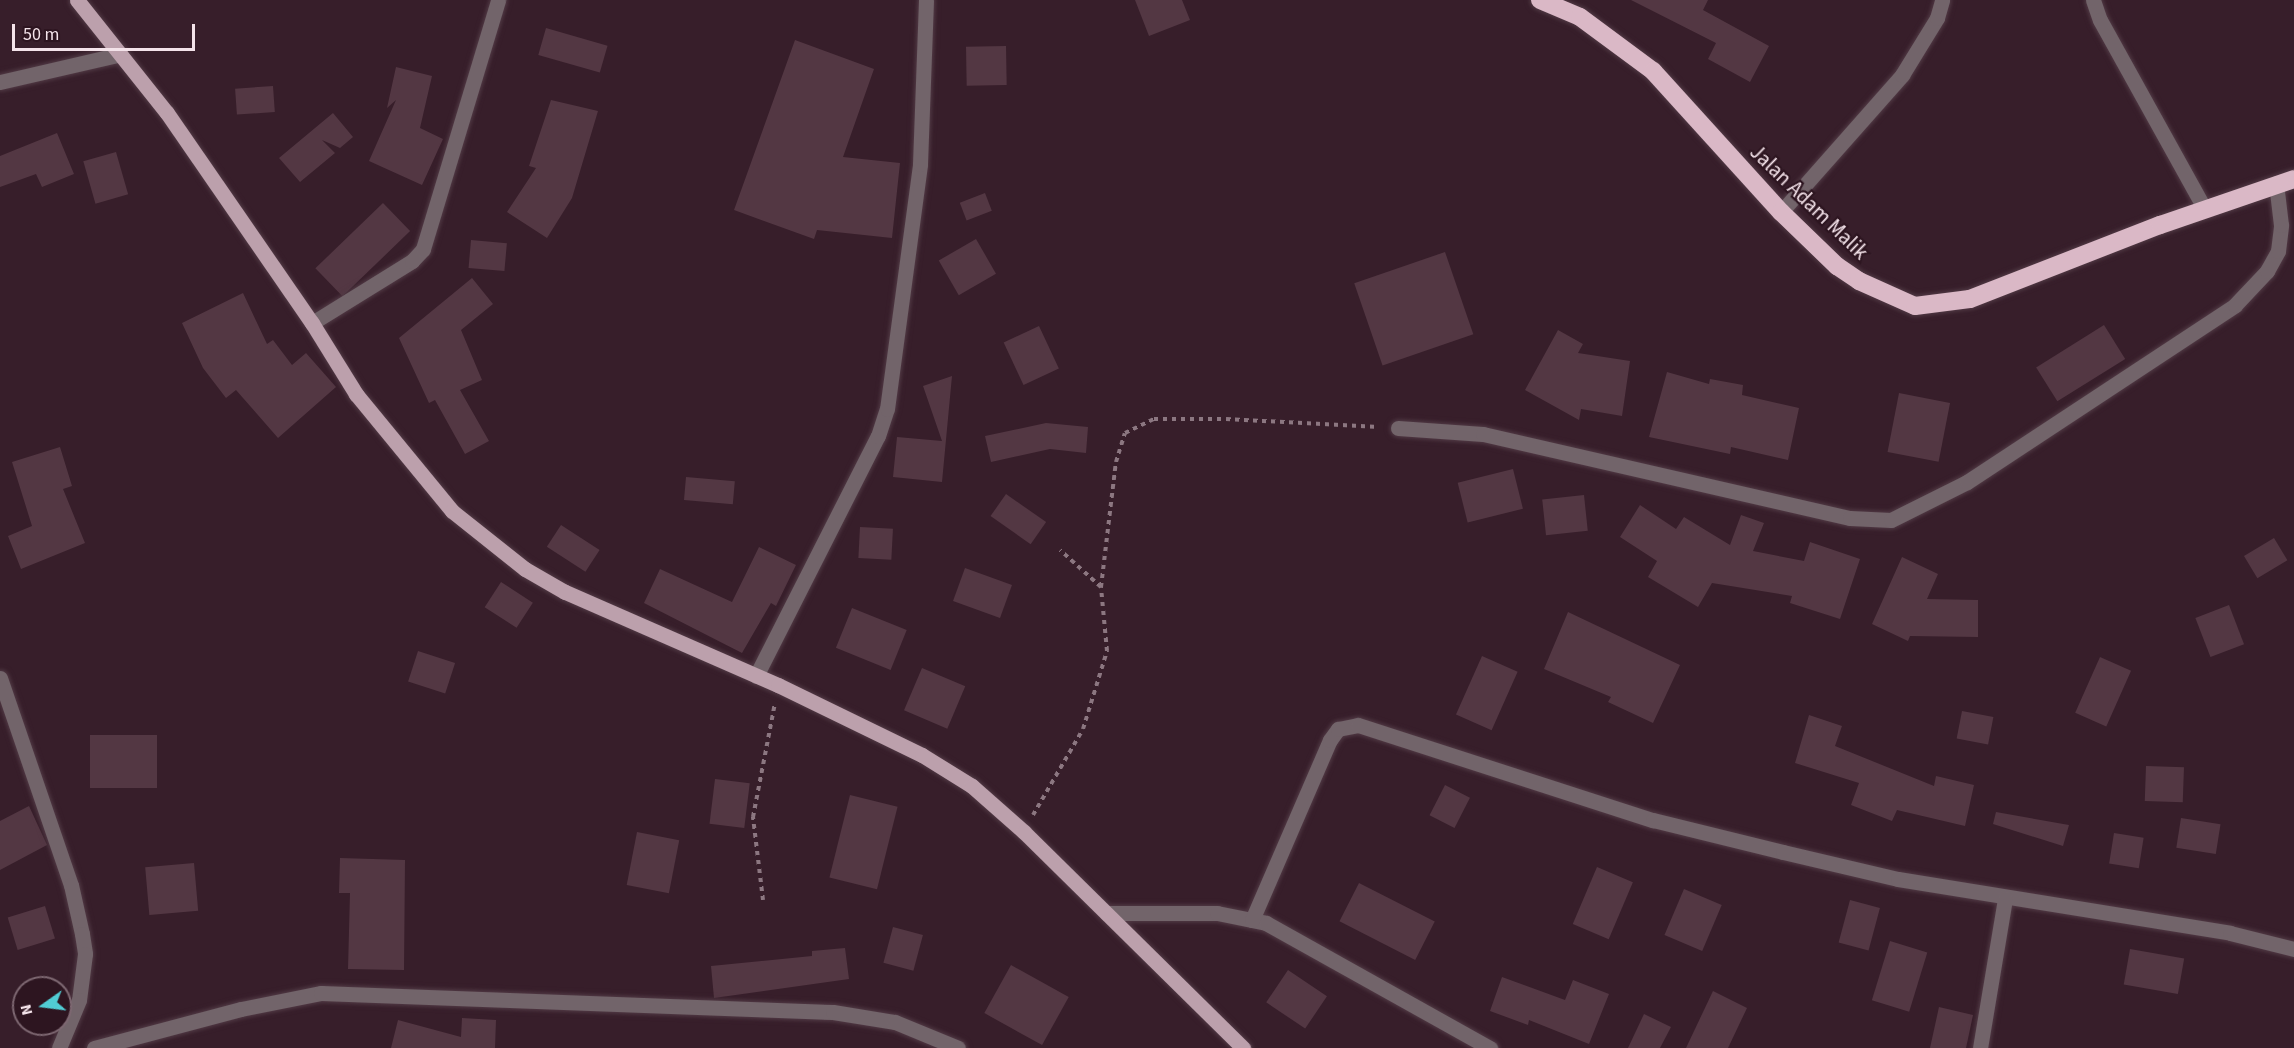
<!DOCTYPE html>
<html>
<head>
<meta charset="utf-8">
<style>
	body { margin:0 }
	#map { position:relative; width:2294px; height:1048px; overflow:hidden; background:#371e2a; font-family:"Source Sans 3",sans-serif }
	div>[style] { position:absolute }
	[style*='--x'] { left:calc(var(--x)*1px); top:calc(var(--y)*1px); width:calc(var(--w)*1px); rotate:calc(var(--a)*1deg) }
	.building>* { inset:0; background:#533743; transform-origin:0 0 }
	.path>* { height:4px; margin-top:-2px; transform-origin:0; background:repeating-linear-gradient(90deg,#8c7781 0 4.5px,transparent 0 9px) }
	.roads { filter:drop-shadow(0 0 2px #513a45) drop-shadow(0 0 2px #513a45) }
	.minor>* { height:15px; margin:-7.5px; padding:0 7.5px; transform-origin:7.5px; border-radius:7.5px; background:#72646a }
	.major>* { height:15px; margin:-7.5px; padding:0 7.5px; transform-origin:7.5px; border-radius:7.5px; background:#bca0ac }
	.highway>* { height:18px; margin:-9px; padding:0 9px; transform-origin:9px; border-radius:9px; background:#dab8c6 }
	span { translate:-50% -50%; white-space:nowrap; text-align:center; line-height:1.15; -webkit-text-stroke:4.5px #2d1520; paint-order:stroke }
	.street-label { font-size:21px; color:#f4e3ea }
	.north { position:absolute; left:12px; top:976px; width:60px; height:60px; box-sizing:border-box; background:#2d1520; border:2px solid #7d6771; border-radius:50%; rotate:256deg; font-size:16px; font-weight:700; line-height:24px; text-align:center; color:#f4e3ea }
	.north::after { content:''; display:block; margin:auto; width:21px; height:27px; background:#51ccd4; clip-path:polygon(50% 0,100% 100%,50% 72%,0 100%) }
	.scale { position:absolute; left:12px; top:24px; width:183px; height:27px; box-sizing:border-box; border:3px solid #f4e3ea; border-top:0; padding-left:8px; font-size:18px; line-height:21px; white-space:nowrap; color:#f4e3ea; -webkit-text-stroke:4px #2d1520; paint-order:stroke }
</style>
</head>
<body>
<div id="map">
	<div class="building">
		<i style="clip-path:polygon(1135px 0,1182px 0,1190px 20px,1149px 36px)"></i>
		<i style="clip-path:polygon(1631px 0,1708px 0,1703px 10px,1769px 46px,1750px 82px,1708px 59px,1716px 43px)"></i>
		<i style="left:546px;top:28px;width:64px;height:28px;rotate:16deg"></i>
		<i style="clip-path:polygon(795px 40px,874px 69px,843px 157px,900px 163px,892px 238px,817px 230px,814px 239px,734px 210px)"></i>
		<i style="left:1006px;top:46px;width:39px;height:40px;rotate:89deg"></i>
		<i style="clip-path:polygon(396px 67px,432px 76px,420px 128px,443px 139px,422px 185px,369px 161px,396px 100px,387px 108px)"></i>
		<i style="left:273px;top:86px;width:26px;height:38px;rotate:86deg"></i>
		<i style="clip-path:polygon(551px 100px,598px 111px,572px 198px,547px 238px,507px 212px,536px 168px,529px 166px)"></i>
		<i style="clip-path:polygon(333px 113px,353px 137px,340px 148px,322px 140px,335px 153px,300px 182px,279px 158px)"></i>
		<i style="clip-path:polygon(57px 133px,74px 174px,42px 187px,36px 174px,0 187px,0 156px)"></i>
		<i style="left:116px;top:152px;width:44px;height:34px;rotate:74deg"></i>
		<i style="left:985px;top:193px;width:19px;height:27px;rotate:69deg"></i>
		<i style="left:383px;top:203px;width:39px;height:94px;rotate:46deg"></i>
		<i style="left:976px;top:239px;width:40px;height:43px;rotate:60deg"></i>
		<i style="left:471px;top:240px;width:36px;height:28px;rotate:5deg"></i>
		<i style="left:1445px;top:252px;width:87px;height:96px;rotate:71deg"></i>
		<i style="clip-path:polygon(472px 278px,493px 304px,461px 330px,482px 380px,460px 390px,489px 441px,465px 454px,435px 400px,429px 403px,399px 338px)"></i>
		<i style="clip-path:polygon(243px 293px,267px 344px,273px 340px,292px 365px,306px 353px,336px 387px,278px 438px,236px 390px,226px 398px,203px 368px,182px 323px)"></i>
		<i style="left:2104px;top:325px;width:40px;height:80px;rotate:58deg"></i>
		<i style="left:1039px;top:326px;width:47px;height:39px;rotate:65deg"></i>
		<i style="clip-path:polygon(1558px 330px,1583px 344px,1578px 353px,1630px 361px,1622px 416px,1581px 409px,1579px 420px,1525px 390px)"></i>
		<i style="clip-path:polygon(1667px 372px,1709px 384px,1710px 379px,1743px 385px,1742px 395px,1799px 408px,1788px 460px,1731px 447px,1730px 454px,1649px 437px)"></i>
		<i style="clip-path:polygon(952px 376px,942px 482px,893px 477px,897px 437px,942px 441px,923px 386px)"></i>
		<i style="left:1899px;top:393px;width:52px;height:60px;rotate:11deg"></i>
		<i style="clip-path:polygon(1046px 423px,1088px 427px,1086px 453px,1050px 449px,991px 462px,985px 436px)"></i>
		<i style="clip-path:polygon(60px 447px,72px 486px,63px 489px,85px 543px,21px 569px,8px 536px,32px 526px,12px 462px)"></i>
		<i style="left:1513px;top:469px;width:41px;height:57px;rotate:76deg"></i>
		<i style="left:686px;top:477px;width:49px;height:23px;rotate:5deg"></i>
		<i style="left:1006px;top:494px;width:49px;height:27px;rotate:35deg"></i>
		<i style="left:1584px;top:495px;width:36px;height:42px;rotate:84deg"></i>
		<i style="clip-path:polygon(1640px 505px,1676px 529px,1684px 517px,1730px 545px,1741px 515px,1764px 523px,1753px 551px,1804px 561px,1810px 542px,1860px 559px,1840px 619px,1790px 603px,1792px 596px,1712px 583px,1698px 607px,1648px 577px,1657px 561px,1620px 537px)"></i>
		<i style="left:561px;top:525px;width:46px;height:26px;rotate:33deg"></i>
		<i style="left:860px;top:527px;width:33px;height:31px;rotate:3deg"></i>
		<i style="left:2274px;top:538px;width:26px;height:35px;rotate:59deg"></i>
		<i style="clip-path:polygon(759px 547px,796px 565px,776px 606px,771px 603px,742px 653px,644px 603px,660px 569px,732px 602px)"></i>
		<i style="clip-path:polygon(1902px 557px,1938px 574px,1927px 599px,1978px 600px,1978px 637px,1910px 636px,1908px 641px,1872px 624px)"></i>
		<i style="left:965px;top:568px;width:50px;height:35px;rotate:20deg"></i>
		<i style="left:501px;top:582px;width:38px;height:30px;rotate:33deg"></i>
		<i style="left:2229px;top:605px;width:42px;height:36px;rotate:69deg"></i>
		<i style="left:852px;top:608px;width:59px;height:43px;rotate:22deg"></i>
		<i style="clip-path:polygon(1568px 612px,1680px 665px,1653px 723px,1608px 702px,1611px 697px,1544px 669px)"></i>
		<i style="left:418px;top:651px;width:39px;height:32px;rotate:18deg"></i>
		<i style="left:1482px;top:656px;width:39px;height:64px;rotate:24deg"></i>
		<i style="left:2100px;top:657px;width:34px;height:61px;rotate:24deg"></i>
		<i style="left:922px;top:668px;width:47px;height:46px;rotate:23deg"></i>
		<i style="left:1962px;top:711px;width:32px;height:28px;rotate:11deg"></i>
		<i style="clip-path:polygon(1809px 715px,1842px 726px,1835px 746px,1934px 786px,1936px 776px,1974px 785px,1965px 826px,1897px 810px,1892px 821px,1851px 805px,1859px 783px,1795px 763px)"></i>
		<i style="left:90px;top:735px;width:67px;height:53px"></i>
		<i style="left:2146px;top:766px;width:38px;height:35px;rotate:2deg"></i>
		<i style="left:715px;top:779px;width:35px;height:45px;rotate:7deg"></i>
		<i style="left:1445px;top:785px;width:28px;height:34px;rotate:27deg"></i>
		<i style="left:850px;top:795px;width:49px;height:85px;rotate:14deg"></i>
		<i style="clip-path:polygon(29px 806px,47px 845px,0 870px,0 821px)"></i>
		<i style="clip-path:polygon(1996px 812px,2069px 825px,2063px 846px,1993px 824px)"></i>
		<i style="left:2181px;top:818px;width:40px;height:30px;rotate:9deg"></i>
		<i style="left:637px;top:832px;width:43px;height:54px;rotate:11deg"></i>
		<i style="left:2114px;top:833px;width:30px;height:31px;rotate:9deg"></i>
		<i style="clip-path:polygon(340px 858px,405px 860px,404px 970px,348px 969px,350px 893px,339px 893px)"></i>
		<i style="left:194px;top:863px;width:48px;height:49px;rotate:85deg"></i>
		<i style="left:1597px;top:867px;width:39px;height:62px;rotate:23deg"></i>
		<i style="left:1359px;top:883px;width:85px;height:43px;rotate:27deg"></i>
		<i style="left:1684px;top:889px;width:41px;height:50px;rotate:23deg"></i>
		<i style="left:1850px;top:900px;width:31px;height:44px;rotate:15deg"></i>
		<i style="left:45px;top:906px;width:34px;height:39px;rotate:73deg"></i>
		<i style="left:893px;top:927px;width:31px;height:37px;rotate:15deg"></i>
		<i style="left:1890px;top:941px;width:39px;height:62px;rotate:17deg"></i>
		<i style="clip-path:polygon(845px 948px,849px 979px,714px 998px,711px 966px,812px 956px,812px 951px)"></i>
		<i style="left:2130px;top:949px;width:55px;height:36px;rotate:10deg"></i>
		<i style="left:1011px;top:965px;width:66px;height:55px;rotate:29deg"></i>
		<i style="left:1288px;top:970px;width:47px;height:39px;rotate:34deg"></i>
		<i style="clip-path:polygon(1502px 977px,1565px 1000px,1573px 980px,1609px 994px,1589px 1044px,1529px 1020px,1528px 1025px,1490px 1011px)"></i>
		<i style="clip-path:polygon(1713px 991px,1747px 1008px,1728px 1048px,1686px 1048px)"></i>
		<i style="clip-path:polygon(1939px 1007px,1973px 1015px,1966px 1048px,1930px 1048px)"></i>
		<i style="clip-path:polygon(1644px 1014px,1671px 1027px,1660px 1048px,1628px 1048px)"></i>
		<i style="clip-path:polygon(462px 1018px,496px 1020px,495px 1048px,391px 1048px,398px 1020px,461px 1037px)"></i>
	</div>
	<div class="path">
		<i style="--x:1101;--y:587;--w:126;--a:-83.2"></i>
		<i style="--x:1116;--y:462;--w:30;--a:-73"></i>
		<i style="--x:1125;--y:433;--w:32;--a:-26"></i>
		<i style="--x:1154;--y:419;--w:72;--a:0"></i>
		<i style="--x:1226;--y:419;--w:153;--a:3"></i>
		<i style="--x:1033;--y:815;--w:99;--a:-59.8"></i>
		<i style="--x:1083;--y:729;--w:82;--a:-72.9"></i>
		<i style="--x:1107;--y:651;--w:64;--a:-95.4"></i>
		<i style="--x:1101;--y:587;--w:55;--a:-137.9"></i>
		<i style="--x:763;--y:900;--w:84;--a:-96.9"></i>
		<i style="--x:753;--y:817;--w:116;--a:-79.1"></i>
	</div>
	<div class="roads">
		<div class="minor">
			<i style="--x:2093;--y:0;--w:21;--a:71"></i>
			<i style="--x:2100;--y:20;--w:215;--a:61"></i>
			<i style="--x:0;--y:82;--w:124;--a:-13"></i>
			<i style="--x:1781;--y:212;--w:183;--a:-48.5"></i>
			<i style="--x:1902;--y:75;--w:67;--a:-58.4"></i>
			<i style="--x:1937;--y:18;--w:19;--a:-74"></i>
			<i style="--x:312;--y:323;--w:118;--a:-31.8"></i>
			<i style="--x:412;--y:261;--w:16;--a:-47"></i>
			<i style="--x:423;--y:249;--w:260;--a:-73.2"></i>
			<i style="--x:1398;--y:428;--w:85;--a:4"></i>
			<i style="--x:1483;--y:434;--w:376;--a:12.9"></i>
			<i style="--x:1850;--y:518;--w:41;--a:2.8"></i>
			<i style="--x:1891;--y:520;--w:85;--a:-26.6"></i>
			<i style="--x:1967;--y:482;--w:321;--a:-33.4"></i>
			<i style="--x:2235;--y:305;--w:47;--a:-46.7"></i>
			<i style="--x:2267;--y:271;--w:23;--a:-61"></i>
			<i style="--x:2278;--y:251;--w:26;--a:-83"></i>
			<i style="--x:2281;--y:225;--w:42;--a:-96.8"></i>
			<i style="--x:756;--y:676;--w:269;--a:-63.1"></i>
			<i style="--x:878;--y:436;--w:28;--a:-72"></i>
			<i style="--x:887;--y:409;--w:247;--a:-82.3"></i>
			<i style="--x:920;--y:164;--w:164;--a:-87.9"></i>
			<i style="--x:0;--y:678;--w:219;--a:71.1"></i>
			<i style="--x:71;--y:885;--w:50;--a:77.3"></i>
			<i style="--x:82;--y:934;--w:20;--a:81"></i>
			<i style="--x:85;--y:954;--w:46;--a:97.4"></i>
			<i style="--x:79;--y:1000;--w:52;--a:112.6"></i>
			<i style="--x:1106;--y:913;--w:111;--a:0"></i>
			<i style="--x:1217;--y:913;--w:50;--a:11.5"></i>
			<i style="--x:1266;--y:923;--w:257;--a:29.2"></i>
			<i style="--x:1252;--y:920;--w:196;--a:-66.6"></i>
			<i style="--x:1330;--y:740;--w:14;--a:-54"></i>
			<i style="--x:1338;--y:729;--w:20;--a:-11"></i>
			<i style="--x:1358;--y:725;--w:310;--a:17.9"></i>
			<i style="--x:1653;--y:820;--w:134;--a:13.8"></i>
			<i style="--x:1783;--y:852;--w:118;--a:13.2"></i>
			<i style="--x:1898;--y:879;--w:336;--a:9.2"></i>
			<i style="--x:2230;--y:933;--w:66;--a:14"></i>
			<i style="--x:94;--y:1048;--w:152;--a:-14.9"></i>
			<i style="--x:241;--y:1009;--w:82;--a:-11.3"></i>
			<i style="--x:321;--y:993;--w:512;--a:2.13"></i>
			<i style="--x:833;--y:1012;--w:63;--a:9.2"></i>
			<i style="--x:895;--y:1022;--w:68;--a:22.4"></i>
			<i style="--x:1980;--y:1048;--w:152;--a:-80.5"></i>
		</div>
		<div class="major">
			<i style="--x:77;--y:0;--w:144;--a:51.5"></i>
			<i style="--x:167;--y:113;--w:255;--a:55.4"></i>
			<i style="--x:312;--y:323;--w:84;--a:58.2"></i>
			<i style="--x:356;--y:394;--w:151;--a:50.6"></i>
			<i style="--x:452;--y:511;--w:93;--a:38.5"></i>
			<i style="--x:525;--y:569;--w:46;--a:29.9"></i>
			<i style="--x:565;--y:592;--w:232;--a:23.6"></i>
			<i style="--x:778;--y:685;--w:160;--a:25.9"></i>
			<i style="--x:922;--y:755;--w:59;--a:31.8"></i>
			<i style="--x:972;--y:786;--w:69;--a:41.5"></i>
			<i style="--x:1024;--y:832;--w:308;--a:44.6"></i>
		</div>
		<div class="highway">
			<i style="--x:1540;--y:0;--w:43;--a:23"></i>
			<i style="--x:1580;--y:17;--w:91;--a:36.5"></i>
			<i style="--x:1653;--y:71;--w:190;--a:47.8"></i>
			<i style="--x:1781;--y:212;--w:78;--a:44"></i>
			<i style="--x:1837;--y:266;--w:27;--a:34"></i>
			<i style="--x:1859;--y:281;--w:61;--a:24.1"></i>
			<i style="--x:1915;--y:306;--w:55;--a:-7.3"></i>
			<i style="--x:1970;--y:299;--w:204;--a:-21.3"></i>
			<i style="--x:2160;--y:225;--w:142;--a:-18.9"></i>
		</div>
	</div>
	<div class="street-label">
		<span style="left:1809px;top:202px;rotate:44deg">Jalan Adam Malik</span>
	</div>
	<div class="north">N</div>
	<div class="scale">50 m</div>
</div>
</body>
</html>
